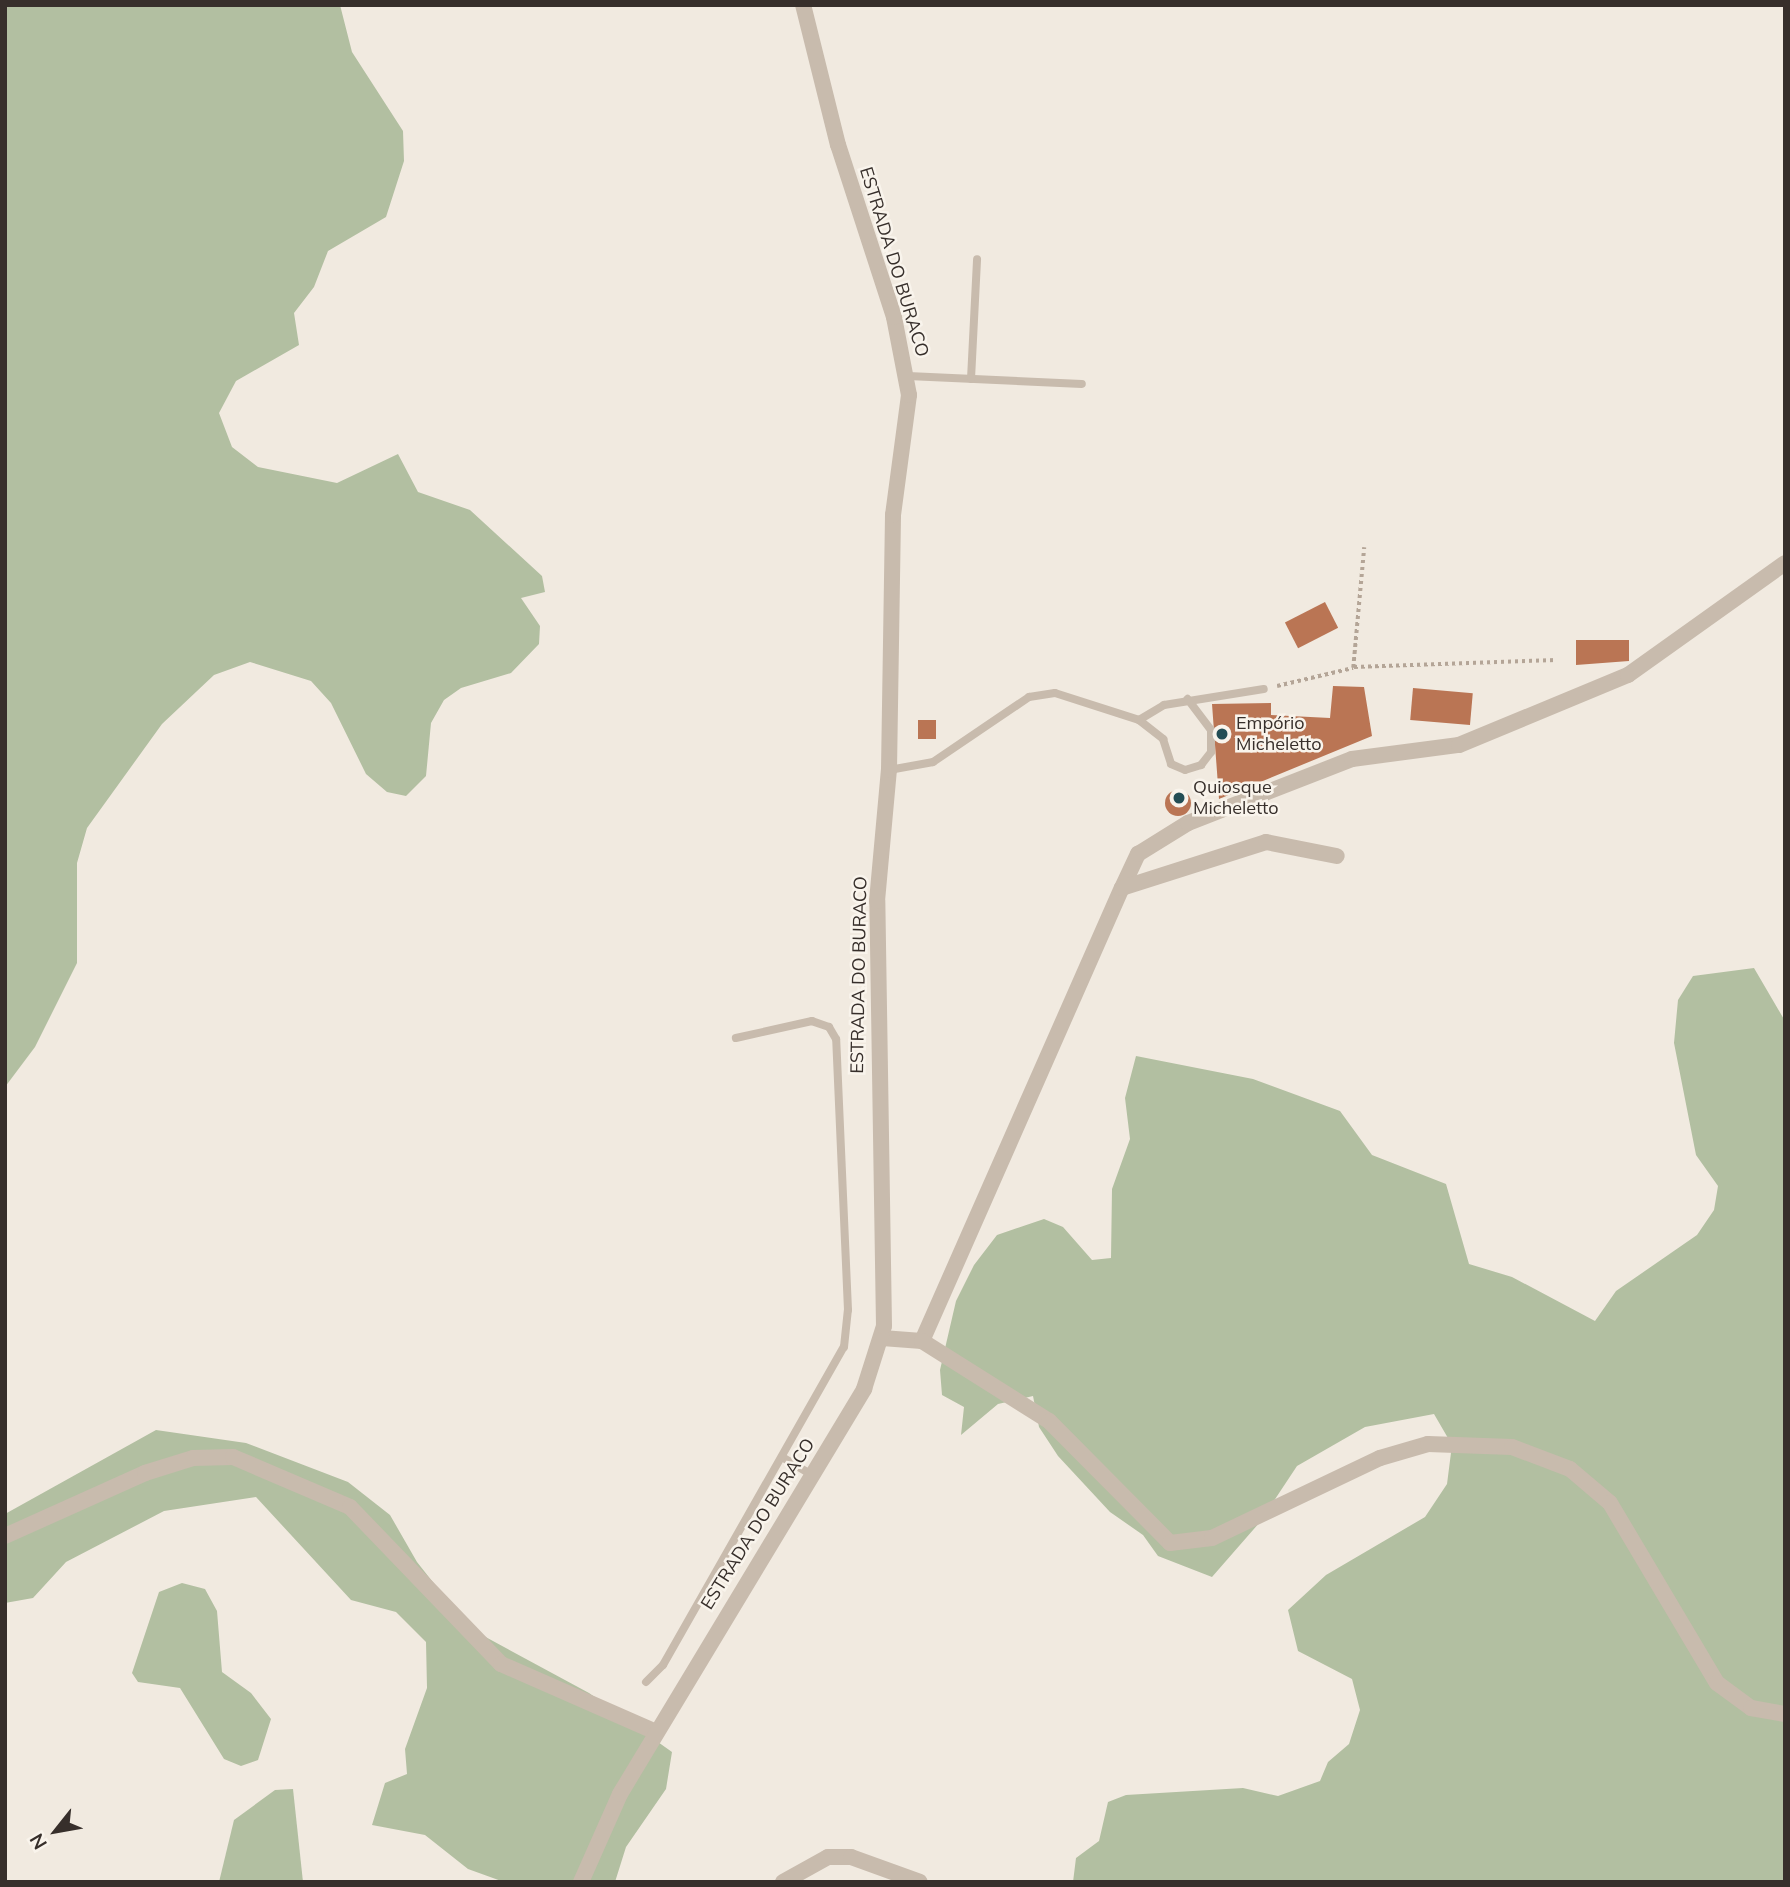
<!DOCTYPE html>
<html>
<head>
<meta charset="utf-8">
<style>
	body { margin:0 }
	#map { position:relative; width:1790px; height:1887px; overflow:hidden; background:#f1eae0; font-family:Mulish,sans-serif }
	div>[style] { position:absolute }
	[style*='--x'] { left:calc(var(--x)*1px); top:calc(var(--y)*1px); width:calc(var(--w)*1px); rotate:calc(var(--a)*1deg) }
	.green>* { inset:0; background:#b2bfa1 }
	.building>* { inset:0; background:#ba7554; transform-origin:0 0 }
	.round { border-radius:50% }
	.path>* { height:3.5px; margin-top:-1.75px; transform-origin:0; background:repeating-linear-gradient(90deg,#b4a597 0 3.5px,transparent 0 7px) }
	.lane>* { height:8px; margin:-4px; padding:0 4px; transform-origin:4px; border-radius:4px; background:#c8bbad }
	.street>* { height:16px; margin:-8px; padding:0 8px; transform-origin:8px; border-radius:8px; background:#c8bbad }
	.dots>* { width:19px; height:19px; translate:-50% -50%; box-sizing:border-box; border:4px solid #f9f4ec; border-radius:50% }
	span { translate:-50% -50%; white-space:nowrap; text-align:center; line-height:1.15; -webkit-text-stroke:5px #f9f4ec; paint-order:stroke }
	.street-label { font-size:18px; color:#372f2b }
	.poi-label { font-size:18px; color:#372f2b }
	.left { translate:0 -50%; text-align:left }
	.frame { position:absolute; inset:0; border:7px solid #372f2b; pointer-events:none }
	.north { position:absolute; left:21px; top:1796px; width:70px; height:70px; -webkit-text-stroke:5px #f9f4ec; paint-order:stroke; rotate:239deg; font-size:19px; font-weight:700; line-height:28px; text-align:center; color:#372f2b }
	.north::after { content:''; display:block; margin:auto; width:24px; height:32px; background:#372f2b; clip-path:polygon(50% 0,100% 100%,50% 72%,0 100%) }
</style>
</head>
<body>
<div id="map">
	<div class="green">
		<i style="clip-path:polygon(5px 5px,340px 5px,352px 52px,403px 131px,404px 161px,386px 217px,328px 251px,314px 287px,294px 313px,299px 345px,236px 381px,219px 413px,232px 447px,258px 467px,337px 483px,398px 454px,418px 492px,470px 510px,542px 576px,545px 592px,521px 598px,540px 626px,539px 644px,511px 673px,461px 688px,444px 700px,431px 723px,426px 776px,406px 796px,387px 792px,366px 774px,331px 703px,311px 681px,250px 662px,214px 675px,162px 724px,87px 828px,77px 863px,77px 963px,35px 1047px,5px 1087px)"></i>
		<i style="clip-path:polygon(1754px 968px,1785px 1021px,1785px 1882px,1073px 1882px,1076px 1858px,1099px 1841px,1108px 1802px,1126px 1795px,1243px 1788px,1278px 1796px,1320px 1781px,1328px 1762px,1349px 1744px,1360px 1710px,1352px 1679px,1298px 1651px,1288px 1610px,1326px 1575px,1425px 1517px,1447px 1484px,1452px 1445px,1434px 1414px,1365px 1427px,1297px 1466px,1260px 1522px,1212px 1577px,1158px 1556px,1143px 1535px,1110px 1512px,1058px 1456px,1039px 1427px,1033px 1396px,998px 1404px,961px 1435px,964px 1407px,942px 1395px,940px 1370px,956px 1301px,974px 1265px,997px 1235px,1044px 1219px,1063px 1227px,1092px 1260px,1111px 1258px,1112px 1189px,1130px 1139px,1125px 1098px,1136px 1056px,1253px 1079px,1340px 1111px,1372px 1155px,1446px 1184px,1469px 1264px,1512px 1277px,1595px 1321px,1616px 1291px,1697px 1235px,1714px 1210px,1718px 1186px,1696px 1155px,1674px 1043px,1678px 1000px,1693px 976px)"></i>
		<i style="clip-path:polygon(156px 1430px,246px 1443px,348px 1482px,390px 1515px,417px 1562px,469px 1628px,589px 1693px,672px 1752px,666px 1789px,626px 1847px,615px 1882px,504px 1882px,468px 1869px,425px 1835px,372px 1825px,385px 1783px,407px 1774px,405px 1749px,427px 1688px,426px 1642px,396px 1612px,351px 1600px,256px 1497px,164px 1511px,66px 1562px,33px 1598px,5px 1603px,5px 1514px)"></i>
		<i style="clip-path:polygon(182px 1583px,205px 1589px,217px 1611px,222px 1672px,251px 1693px,271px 1719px,258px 1760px,241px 1766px,224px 1759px,180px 1688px,138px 1682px,132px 1673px,159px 1592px)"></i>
		<i style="clip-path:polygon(293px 1789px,303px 1882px,219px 1882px,234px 1820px,275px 1790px)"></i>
	</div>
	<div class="building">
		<i style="left:1325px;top:602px;width:29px;height:45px;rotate:63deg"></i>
		<i style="clip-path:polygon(1576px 640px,1629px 640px,1629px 661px,1576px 665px)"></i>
		<i style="clip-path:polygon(1333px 686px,1364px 687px,1372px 736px,1219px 799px,1212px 704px,1271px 703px,1271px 715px,1330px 718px)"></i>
		<i style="left:1413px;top:688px;width:60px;height:32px;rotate:5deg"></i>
		<i style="left:918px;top:720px;width:18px;height:19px"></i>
		<i class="round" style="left:1165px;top:790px;width:26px;height:26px"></i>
	</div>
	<div class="path">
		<i style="--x:1354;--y:667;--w:203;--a:-2"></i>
		<i style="--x:1277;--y:686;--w:78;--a:-13.3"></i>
		<i style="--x:1353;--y:668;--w:121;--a:-84.8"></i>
	</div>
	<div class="lane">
		<i style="--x:908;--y:376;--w:174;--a:2.6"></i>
		<i style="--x:971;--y:379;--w:120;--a:-87.1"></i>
		<i style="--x:1139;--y:720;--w:31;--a:38"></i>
		<i style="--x:1163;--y:739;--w:26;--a:72"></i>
		<i style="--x:1171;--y:764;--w:15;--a:23"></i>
		<i style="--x:1185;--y:770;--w:17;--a:-17"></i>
		<i style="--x:1201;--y:765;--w:16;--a:-52"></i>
		<i style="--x:1211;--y:752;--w:22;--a:-90"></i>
		<i style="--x:1211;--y:730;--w:39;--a:-127"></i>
		<i style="--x:889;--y:770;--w:45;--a:-10.3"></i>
		<i style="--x:933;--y:762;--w:116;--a:-34.1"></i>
		<i style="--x:1029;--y:697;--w:26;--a:-9"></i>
		<i style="--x:1055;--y:693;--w:88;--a:17.8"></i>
		<i style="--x:1139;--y:720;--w:29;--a:-31"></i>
		<i style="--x:1164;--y:705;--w:101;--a:-9.1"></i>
		<i style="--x:782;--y:1457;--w:35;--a:31"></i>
		<i style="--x:646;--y:1682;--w:24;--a:-45"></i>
		<i style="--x:663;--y:1665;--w:366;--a:-60.4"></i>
		<i style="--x:844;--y:1347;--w:37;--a:-84"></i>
		<i style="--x:848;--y:1310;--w:271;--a:-92.5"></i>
		<i style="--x:836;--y:1039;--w:14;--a:-120"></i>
		<i style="--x:829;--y:1027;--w:18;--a:-161"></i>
		<i style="--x:812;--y:1021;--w:78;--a:167.4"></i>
	</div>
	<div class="street">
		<i style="--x:1122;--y:888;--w:38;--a:-65"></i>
		<i style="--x:1138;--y:854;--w:59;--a:-31.8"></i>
		<i style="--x:1188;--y:823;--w:176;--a:-21.3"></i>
		<i style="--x:1352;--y:759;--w:108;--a:-7.5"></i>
		<i style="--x:1459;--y:745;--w:183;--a:-22.5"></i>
		<i style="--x:1628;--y:675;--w:193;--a:-35.5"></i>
		<i style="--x:882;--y:1338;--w:40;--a:4.3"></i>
		<i style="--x:922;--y:1341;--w:495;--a:-66.2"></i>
		<i style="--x:1122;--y:888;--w:151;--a:-17.7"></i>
		<i style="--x:1266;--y:842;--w:72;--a:11.2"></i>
		<i style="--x:922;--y:1341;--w:150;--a:32.2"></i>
		<i style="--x:1049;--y:1421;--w:172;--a:45.2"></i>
		<i style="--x:1170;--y:1543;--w:42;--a:-6.8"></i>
		<i style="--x:1212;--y:1538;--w:186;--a:-25.5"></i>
		<i style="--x:1380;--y:1458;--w:50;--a:-16.3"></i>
		<i style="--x:1428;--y:1444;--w:84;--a:2"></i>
		<i style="--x:1512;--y:1447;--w:62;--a:20.8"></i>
		<i style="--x:1570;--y:1469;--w:52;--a:40.4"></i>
		<i style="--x:1610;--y:1503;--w:209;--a:59.3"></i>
		<i style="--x:1717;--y:1683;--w:42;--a:36.3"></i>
		<i style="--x:1751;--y:1708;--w:35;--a:10"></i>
		<i style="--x:5;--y:1536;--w:154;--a:-24.2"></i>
		<i style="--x:145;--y:1473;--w:50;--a:-17.4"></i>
		<i style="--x:193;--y:1458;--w:40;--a:-1.4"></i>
		<i style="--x:233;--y:1457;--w:127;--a:23.1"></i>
		<i style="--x:350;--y:1507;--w:218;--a:46.1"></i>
		<i style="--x:501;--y:1664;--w:169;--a:23.7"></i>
		<i style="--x:581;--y:1882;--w:96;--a:-66.1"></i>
		<i style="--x:620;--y:1794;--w:473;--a:-58.9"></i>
		<i style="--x:864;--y:1389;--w:66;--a:-72.4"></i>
		<i style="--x:884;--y:1326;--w:425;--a:-90.9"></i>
		<i style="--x:877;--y:901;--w:132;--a:-84.8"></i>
		<i style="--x:889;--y:770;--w:255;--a:-89.1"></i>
		<i style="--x:893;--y:515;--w:121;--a:-82.4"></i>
		<i style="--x:909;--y:395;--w:79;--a:-100.9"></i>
		<i style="--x:894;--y:317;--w:181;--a:-108"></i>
		<i style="--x:838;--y:145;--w:144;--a:-104"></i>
		<i style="--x:783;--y:1882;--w:51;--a:-29.1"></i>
		<i style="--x:828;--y:1857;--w:23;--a:0"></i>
		<i style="--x:851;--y:1857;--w:73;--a:19.9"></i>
	</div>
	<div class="dots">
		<i style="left:1222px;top:734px;background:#244e55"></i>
		<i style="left:1179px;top:798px;background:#244e55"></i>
	</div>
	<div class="street-label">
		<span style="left:894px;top:262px;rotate:73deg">ESTRADA DO BURACO</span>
		<span style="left:859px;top:975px;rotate:-89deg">ESTRADA DO BURACO</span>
		<span style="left:758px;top:1524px;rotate:-58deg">ESTRADA DO BURACO</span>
	</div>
	<div class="poi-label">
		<span class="left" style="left:1236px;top:734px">Empório<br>Micheletto</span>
		<span class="left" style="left:1193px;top:798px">Quiosque<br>Micheletto</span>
	</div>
	<div class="frame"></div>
	<div class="north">N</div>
</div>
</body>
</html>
